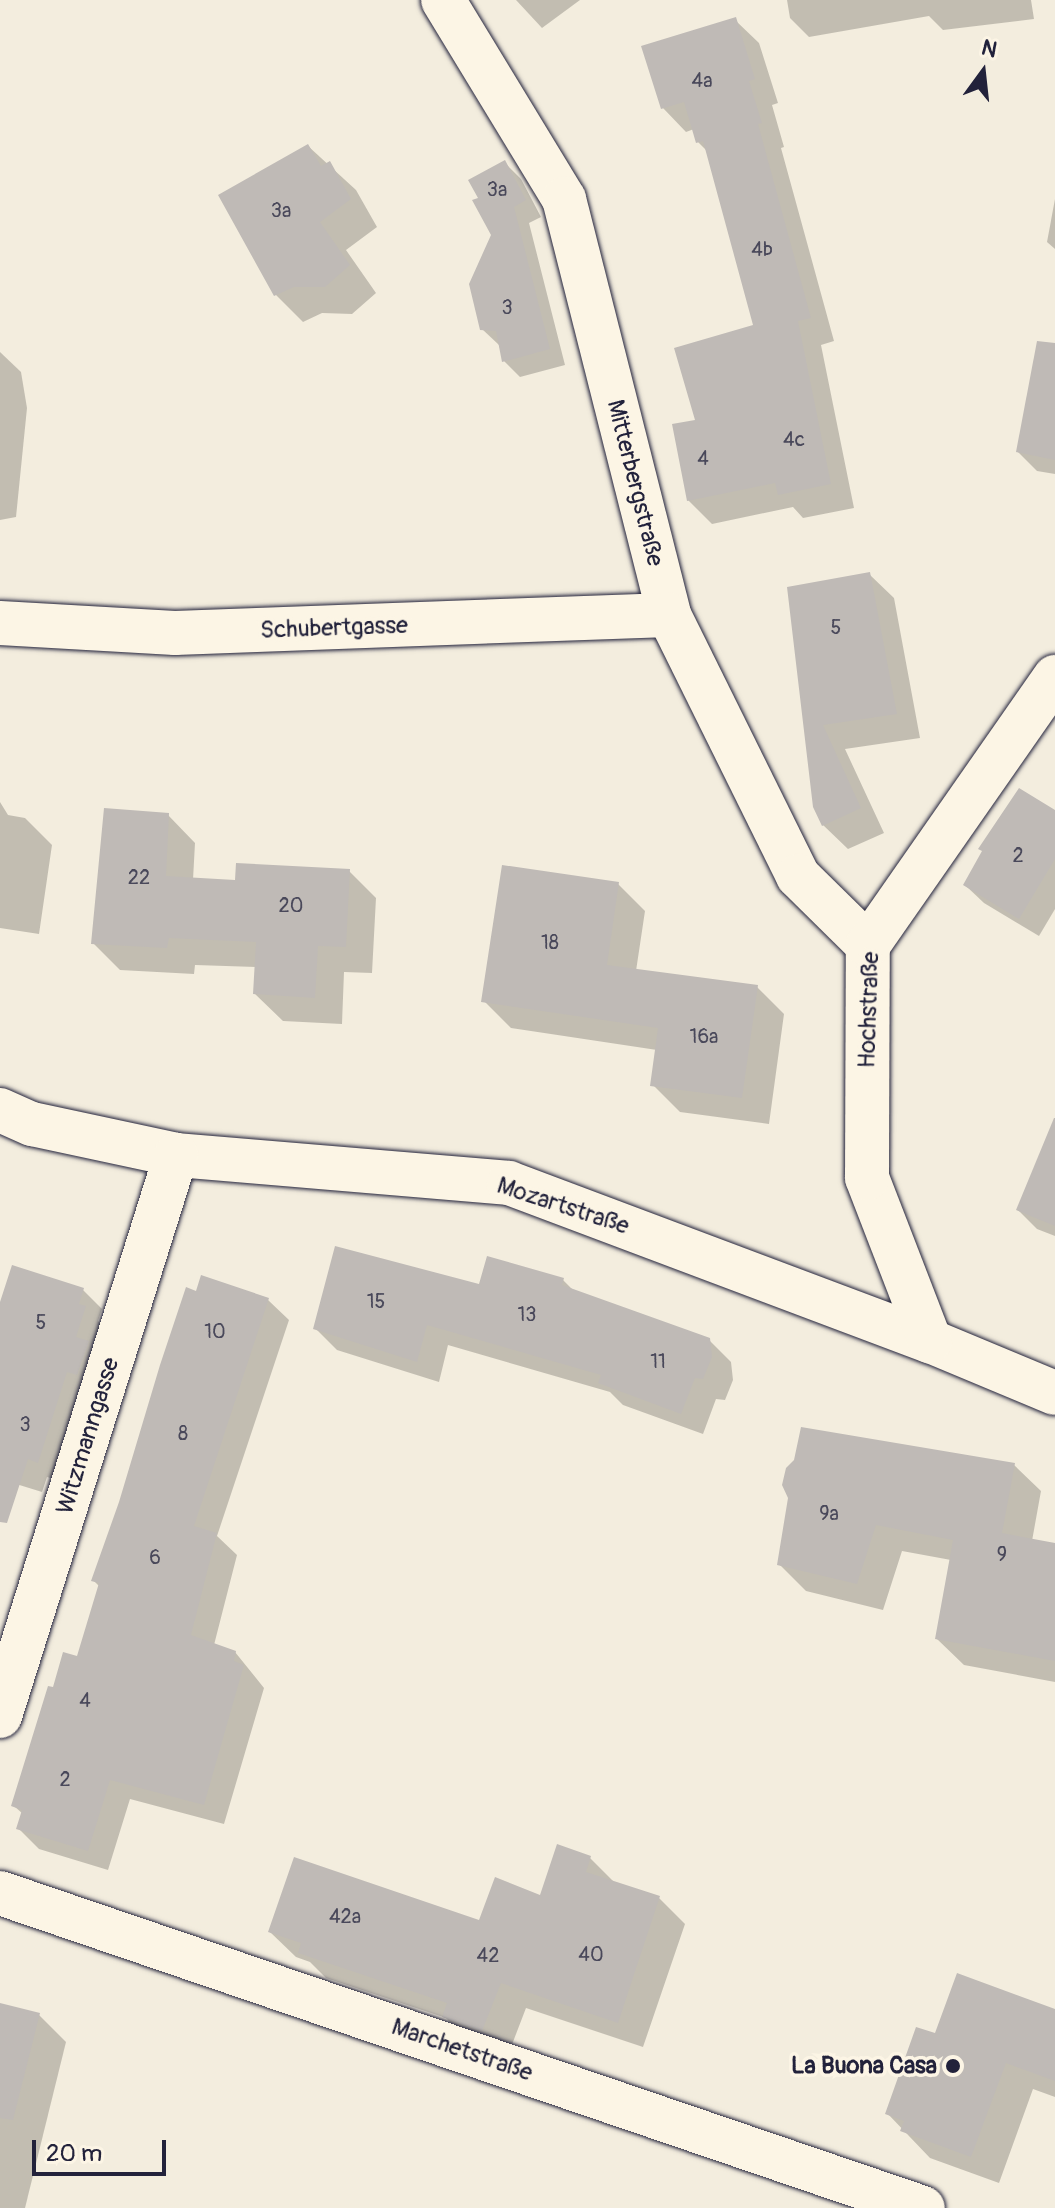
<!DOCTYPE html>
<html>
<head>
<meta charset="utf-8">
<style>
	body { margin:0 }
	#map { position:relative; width:1055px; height:2208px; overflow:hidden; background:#f3edde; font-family:Pangolin,sans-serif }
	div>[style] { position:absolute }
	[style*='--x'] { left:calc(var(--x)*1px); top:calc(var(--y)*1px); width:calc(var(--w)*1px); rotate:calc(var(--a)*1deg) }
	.shadow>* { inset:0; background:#0003 }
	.building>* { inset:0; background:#bfbab6 }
	.roads { filter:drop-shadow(0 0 2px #22223b) drop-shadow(0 0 2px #22223b) }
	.minor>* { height:44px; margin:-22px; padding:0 22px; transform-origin:22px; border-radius:22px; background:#fcf5e5 }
	.dots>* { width:22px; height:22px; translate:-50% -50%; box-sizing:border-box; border:4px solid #fcf5e5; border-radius:50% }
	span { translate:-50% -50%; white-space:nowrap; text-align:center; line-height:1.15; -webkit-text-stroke:7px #fcf5e5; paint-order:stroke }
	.number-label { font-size:20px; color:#49485a }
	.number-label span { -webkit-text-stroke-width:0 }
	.street-label { font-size:24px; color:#22223b }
	.poi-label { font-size:24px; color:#22223b; font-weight:700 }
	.right { translate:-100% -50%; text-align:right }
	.north { position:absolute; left:943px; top:32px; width:80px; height:80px; -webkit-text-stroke:6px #fcf5e5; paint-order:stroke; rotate:15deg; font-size:22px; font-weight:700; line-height:32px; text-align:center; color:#22223b }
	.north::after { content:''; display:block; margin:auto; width:28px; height:36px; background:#22223b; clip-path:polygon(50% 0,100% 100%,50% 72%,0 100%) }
	.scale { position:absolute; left:32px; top:2140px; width:134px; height:36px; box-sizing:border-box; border:4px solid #22223b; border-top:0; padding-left:10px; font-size:24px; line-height:28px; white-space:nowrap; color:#22223b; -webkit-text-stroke:6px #fcf5e5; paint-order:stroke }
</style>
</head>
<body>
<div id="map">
	<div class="shadow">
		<i style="clip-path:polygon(516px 0,580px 0,542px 28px)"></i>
		<i style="clip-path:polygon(787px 0,1031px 0,1034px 19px,943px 30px,929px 16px,809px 37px,790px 18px)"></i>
		<i style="clip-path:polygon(735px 20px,759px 43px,778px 103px,772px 105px,784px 147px,781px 148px,834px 341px,821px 345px,854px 508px,803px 518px,793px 507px,712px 524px,688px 500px,698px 421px,755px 327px,708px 152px,698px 142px,694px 129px,686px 132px,663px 108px)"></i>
		<i style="clip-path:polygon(308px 146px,356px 190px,377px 227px,346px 250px,376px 293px,352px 314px,322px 313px,303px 322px,276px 295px)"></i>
		<i style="clip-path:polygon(505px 163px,521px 179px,541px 217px,529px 223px,565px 365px,520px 377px,504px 361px,499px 345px,482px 329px,494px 235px,480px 199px)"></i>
		<i style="clip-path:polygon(1055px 199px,1055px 249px,1047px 242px)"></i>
		<i style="clip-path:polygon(0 352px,21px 372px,27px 408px,16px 517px,0 520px)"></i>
		<i style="clip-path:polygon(1055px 365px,1055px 474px,1037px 471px,1018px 452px)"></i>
		<i style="clip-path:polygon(869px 574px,894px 598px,920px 738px,845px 749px,884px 833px,848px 849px,823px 825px,790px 588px)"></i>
		<i style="clip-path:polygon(0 802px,8px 815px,25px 818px,52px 845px,39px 934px,0 928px)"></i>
		<i style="clip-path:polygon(1055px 812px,1055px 909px,1039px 936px,984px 903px,965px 885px,984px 852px)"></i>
		<i style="clip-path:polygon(168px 815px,195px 843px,193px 880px,236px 882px,349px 871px,376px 898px,372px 973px,344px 972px,342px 1024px,283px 1021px,255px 994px,257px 967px,195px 965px,194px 974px,120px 970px,93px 943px)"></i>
		<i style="clip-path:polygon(618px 884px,645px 911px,636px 971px,757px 987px,784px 1014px,769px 1124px,680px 1112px,653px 1085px,657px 1050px,511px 1028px,484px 1001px)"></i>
		<i style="clip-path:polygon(1055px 1124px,1055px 1236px,1037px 1229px,1018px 1210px)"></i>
		<i style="clip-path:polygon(563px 1280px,574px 1291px,708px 1339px,731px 1362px,733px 1380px,725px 1400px,716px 1399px,703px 1434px,623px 1405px,610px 1392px,448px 1345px,439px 1382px,337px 1350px,315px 1328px,480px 1286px)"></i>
		<i style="clip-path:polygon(83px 1290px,102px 1309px,98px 1321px,104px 1327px,57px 1480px,47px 1477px,42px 1492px,0 1479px,0 1309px)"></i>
		<i style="clip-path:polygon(197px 1293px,268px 1300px,289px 1320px,217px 1536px,237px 1555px,214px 1645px,235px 1652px,264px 1688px,224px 1824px,130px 1799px,108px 1870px,39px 1849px,18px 1828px,23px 1814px,14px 1806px,54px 1689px,78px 1659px,100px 1587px,93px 1580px)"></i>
		<i style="clip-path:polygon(1014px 1465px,1041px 1491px,1032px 1541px,1055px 1545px,1055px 1682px,964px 1665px,937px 1639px,951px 1560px,902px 1551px,883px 1610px,806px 1591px,779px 1564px)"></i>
		<i style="clip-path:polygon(590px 1858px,616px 1884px,659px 1898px,685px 1924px,643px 2047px,526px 2008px,508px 2055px,469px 2042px,446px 2018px,326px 1978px,310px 1962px,296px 1957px,270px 1932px,480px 1922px,541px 1897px)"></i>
		<i style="clip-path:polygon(0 2005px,39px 2015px,66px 2042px,25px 2208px,0 2208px)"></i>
		<i style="clip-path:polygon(1055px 2011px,1055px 2097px,1033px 2089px,999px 2183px,930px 2158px,887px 2113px,936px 2036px)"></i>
	</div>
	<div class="building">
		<i style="clip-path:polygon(736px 17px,755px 79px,749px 81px,762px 123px,758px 124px,811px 318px,798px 321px,831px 484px,778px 495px,775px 483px,687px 501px,672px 424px,695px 420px,674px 348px,753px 325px,703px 141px,696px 143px,684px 102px,661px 109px,641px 46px)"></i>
		<i style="clip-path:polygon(308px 144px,321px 166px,330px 161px,351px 199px,320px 222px,350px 265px,325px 287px,294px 287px,274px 296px,218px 195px)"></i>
		<i style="clip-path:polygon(505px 160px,526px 200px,514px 207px,550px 349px,502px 362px,496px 331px,480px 330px,469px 284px,491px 235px,472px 200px,478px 198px,468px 180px)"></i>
		<i style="clip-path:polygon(1037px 341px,1055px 343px,1055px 460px,1016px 452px)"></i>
		<i style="clip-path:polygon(870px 572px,897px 714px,823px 725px,861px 808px,822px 826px,813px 807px,787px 587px)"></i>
		<i style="clip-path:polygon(1019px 788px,1055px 810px,1055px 859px,1019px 919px,963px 885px,982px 851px,978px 849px)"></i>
		<i style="clip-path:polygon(104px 808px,169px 813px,166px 876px,235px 880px,236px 863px,350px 869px,346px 947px,318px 946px,315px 998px,253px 994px,256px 942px,169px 938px,167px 948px,91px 944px)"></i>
		<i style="clip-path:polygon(502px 865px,619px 882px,607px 965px,758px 985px,742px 1098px,650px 1086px,658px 1028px,481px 1002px)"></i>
		<i style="clip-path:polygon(1054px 1118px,1055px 1118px,1055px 1226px,1016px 1210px)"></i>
		<i style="clip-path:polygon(335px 1246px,479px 1284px,487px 1256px,564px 1278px,562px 1285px,710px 1338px,712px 1357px,703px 1379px,695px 1378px,681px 1414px,598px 1383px,601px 1375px,427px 1325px,417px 1362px,313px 1329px)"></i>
		<i style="clip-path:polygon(12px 1265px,84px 1288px,79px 1304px,86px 1306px,76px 1337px,89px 1341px,77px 1375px,67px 1372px,38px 1463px,28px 1459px,7px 1523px,0 1522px,0 1302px)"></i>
		<i style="clip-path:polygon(201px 1275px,269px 1298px,194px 1526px,217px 1533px,191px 1635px,236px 1651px,234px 1661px,244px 1665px,204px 1805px,110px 1780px,88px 1851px,16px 1829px,22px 1810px,11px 1806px,48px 1686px,53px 1687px,63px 1652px,77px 1656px,99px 1583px,91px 1581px,119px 1502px,160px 1365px,186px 1287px,196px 1291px)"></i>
		<i style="clip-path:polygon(801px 1427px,1015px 1463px,1002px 1533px,1055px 1543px,1055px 1661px,935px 1639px,953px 1540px,876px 1525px,857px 1584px,777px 1565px,788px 1498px,782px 1485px,786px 1468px,794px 1460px)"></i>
		<i style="clip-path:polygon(557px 1844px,591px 1856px,586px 1872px,660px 1896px,618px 2023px,501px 1983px,482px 2031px,442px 2017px,447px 2003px,298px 1953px,301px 1943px,268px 1932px,294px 1857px,479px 1920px,495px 1877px,540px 1895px)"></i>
		<i style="clip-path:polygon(957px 1973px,1055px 2009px,1055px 2081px,1006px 2063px,971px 2157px,900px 2131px,904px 2121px,885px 2114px,916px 2027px,935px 2033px)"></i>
		<i style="clip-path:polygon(0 2003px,40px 2013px,13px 2120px,0 2118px)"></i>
	</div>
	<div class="roads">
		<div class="minor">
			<i style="--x:443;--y:0;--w:233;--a:58.7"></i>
			<i style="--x:564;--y:199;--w:429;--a:75.8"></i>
			<i style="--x:669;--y:615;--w:291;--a:63.7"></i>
			<i style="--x:798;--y:876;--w:98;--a:44.6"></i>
			<i style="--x:0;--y:623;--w:175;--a:3.3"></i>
			<i style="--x:175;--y:633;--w:494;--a:-2.1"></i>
			<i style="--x:0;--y:1110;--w:35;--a:24"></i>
			<i style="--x:32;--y:1124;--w:147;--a:12.1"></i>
			<i style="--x:176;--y:1155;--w:334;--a:4.8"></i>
			<i style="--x:509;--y:1183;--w:450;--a:20.6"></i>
			<i style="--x:930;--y:1341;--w:135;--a:22.6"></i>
			<i style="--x:930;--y:1341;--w:175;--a:-111.1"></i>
			<i style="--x:867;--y:1178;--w:233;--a:-89.8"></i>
			<i style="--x:868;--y:945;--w:327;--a:-55.1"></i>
			<i style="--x:0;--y:1716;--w:588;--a:-72.58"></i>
			<i style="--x:0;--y:1893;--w:975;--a:18.84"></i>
		</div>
	</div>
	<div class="dots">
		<i style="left:953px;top:2066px;background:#22223b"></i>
	</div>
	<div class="number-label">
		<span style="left:702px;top:80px">4a</span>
		<span style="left:497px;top:189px">3a</span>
		<span style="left:281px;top:210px">3a</span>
		<span style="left:762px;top:249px">4b</span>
		<span style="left:507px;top:307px">3</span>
		<span style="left:794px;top:439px">4c</span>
		<span style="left:703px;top:458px">4</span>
		<span style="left:836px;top:627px">5</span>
		<span style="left:1018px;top:855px">2</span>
		<span style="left:139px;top:877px">22</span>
		<span style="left:291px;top:905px">20</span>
		<span style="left:550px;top:942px">18</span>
		<span style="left:704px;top:1036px">16a</span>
		<span style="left:376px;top:1301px">15</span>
		<span style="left:527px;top:1314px">13</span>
		<span style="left:41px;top:1322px">5</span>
		<span style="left:215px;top:1331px">10</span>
		<span style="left:658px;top:1361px">11</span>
		<span style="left:25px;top:1424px">3</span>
		<span style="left:183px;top:1433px">8</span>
		<span style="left:829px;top:1513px">9a</span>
		<span style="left:1002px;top:1554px">9</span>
		<span style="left:155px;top:1557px">6</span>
		<span style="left:85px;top:1700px">4</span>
		<span style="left:65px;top:1779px">2</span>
		<span style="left:345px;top:1916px">42a</span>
		<span style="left:591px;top:1954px">40</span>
		<span style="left:488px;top:1955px">42</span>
	</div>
	<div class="street-label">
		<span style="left:635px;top:483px;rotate:76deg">Mitterbergstraße</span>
		<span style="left:334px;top:628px;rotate:-2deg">Schubertgasse</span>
		<span style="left:869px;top:1010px;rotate:-88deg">Hochstraße</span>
		<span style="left:563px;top:1206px;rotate:18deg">Mozartstraße</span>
		<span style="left:88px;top:1436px;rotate:-73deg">Witzmanngasse</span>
		<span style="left:462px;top:2050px;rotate:19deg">Marchetstraße</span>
	</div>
	<div class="poi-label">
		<span class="right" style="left:937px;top:2066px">La Buona Casa</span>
	</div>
	<div class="north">N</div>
	<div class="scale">20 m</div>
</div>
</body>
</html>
